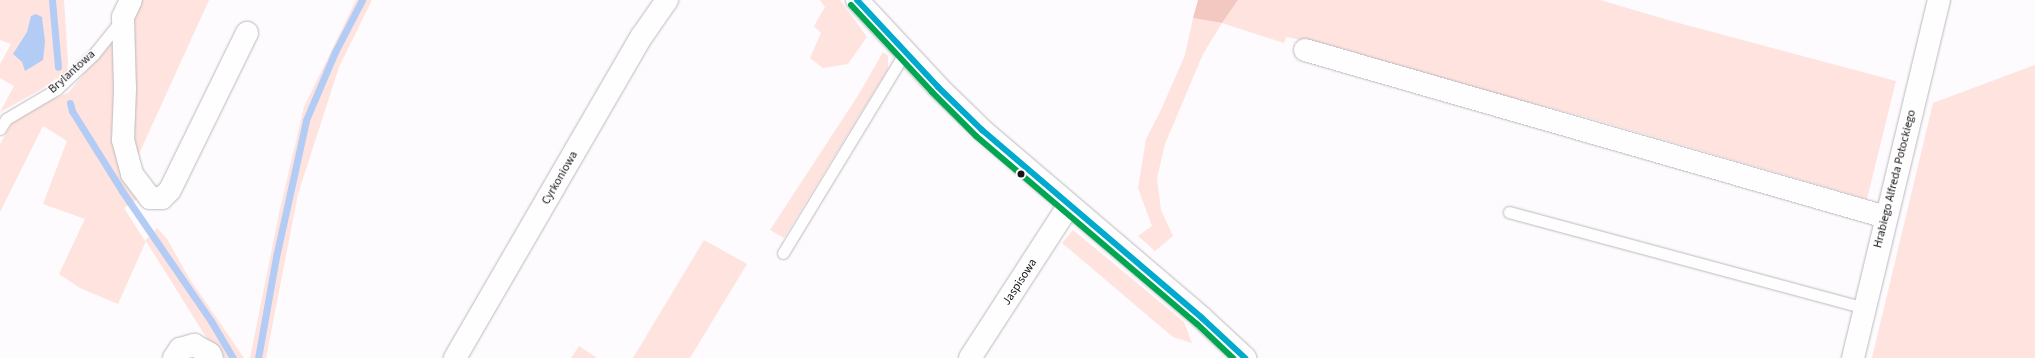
<!DOCTYPE html>
<html>
<head>
<meta charset="utf-8">
<style>
	body { margin:0 }
	#map { position:relative; width:2035px; height:358px; overflow:hidden; background:#fdfbfd; font-family:"Source Sans 3",sans-serif }
	div>[style] { position:absolute }
	[style*='--x'] { left:calc(var(--x)*1px); top:calc(var(--y)*1px); width:calc(var(--w)*1px); rotate:calc(var(--a)*1deg) }
	.green>* { inset:0; background:#fee3de }
	.forest>* { inset:0; background:#f2c8c1 }
	.water>* { inset:0; background:#b3ccf5 }
	.stream>* { height:7px; margin:-3.5px; padding:0 3.5px; transform-origin:3.5px; border-radius:3.5px; background:#b3ccf5 }
	.roads { filter:drop-shadow(0 0 1px #bdb8be) drop-shadow(0 0 1px #bdb8be) }
	.service>* { height:11px; margin:-5.5px; padding:0 5.5px; transform-origin:5.5px; border-radius:5.5px; background:#fffeff }
	.minor>* { height:22px; margin:-11px; padding:0 11px; transform-origin:11px; border-radius:11px; background:#fffeff }
	.tertiary>* { height:22px; margin:-11px; padding:0 11px; transform-origin:11px; border-radius:11px; background:#fffeff }
	.bus-1>* { height:6px; margin:-3px; padding:0 3px; transform-origin:3px; border-radius:3px; background:#00a9ce }
	.bus-2>* { height:6px; margin:-3px; padding:0 3px; transform-origin:3px; border-radius:3px; background:#00a651 }
	.dots>* { width:11px; height:11px; translate:-50% -50%; box-sizing:border-box; border:2px solid #fff; border-radius:50% }
	span { translate:-50% -50%; white-space:nowrap; text-align:center; line-height:1.15; -webkit-text-stroke:3px #fff; paint-order:stroke }
	.street-label { font-size:12px; color:#191219 }
</style>
</head>
<body>
<div id="map">
	<div class="green">
		<i style="clip-path:polygon(0 0,64px 0,68px 63px,67px 71px,40px 90px,0 112px,14px 86px,0 78px,0 64px,11px 44px,0 40px)"></i>
		<i style="clip-path:polygon(140px 0,209px 0,138px 156px,133px 129px,133px 15px)"></i>
		<i style="clip-path:polygon(356px 0,372px 0,339px 67px,298px 194px,266px 358px,250px 358px,280px 209px,304px 107px)"></i>
		<i style="clip-path:polygon(820px 0,840px 0,867px 37px,848px 64px,823px 68px,810px 58px,821px 33px,814px 26px,825px 7px)"></i>
		<i style="clip-path:polygon(1238px 0,1600px 0,1675px 22px,1896px 81px,1867px 199px,1585px 117px,1440px 79px,1341px 48px,1286px 37px,1284px 43px,1222px 23px,1203px 54px,1165px 144px,1157px 178px,1161px 210px,1173px 236px,1155px 251px,1138px 236px,1152px 226px,1138px 188px,1146px 139px,1161px 110px,1185px 55px,1193px 18px,1222px 23px)"></i>
		<i style="clip-path:polygon(116px 35px,139px 198px,124px 208px,145px 241px,157px 228px,167px 239px,189px 278px,244px 358px,219px 358px,146px 241px,118px 304px,80px 288px,59px 274px,85px 219px,43px 204px,67px 141px,43px 126px,0 212px,0 144px,14px 120px,43px 103px,68px 93px)"></i>
		<i style="clip-path:polygon(883px 52px,888px 56px,888px 69px,784px 238px,770px 230px,859px 94px)"></i>
		<i style="clip-path:polygon(2035px 65px,2035px 358px,1872px 358px,1933px 103px)"></i>
		<i style="clip-path:polygon(1073px 230px,1184px 322px,1192px 343px,1173px 337px,1062px 243px)"></i>
		<i style="clip-path:polygon(704px 240px,747px 264px,690px 358px,633px 358px)"></i>
		<i style="clip-path:polygon(579px 346px,597px 358px,571px 358px)"></i>
	</div>
	<div class="forest">
		<i style="clip-path:polygon(1198px 0,1238px 0,1222px 23px,1193px 18px)"></i>
	</div>
	<div class="water">
		<i style="clip-path:polygon(36px 14px,42px 17px,45px 42px,43px 60px,25px 71px,22px 62px,13px 54px,27px 32px,31px 16px)"></i>
	</div>
	<div class="stream">
		<i style="--x:52;--y:0;--w:67;--a:84.9"></i>
		<i style="--x:70;--y:103;--w:8;--a:76"></i>
		<i style="--x:72;--y:111;--w:94;--a:58"></i>
		<i style="--x:122;--y:191;--w:158;--a:55.6"></i>
		<i style="--x:211;--y:321;--w:43;--a:59.3"></i>
		<i style="--x:258;--y:358;--w:103;--a:-79.9"></i>
		<i style="--x:276;--y:257;--w:140;--a:-77.6"></i>
		<i style="--x:306;--y:120;--w:74;--a:-66.9"></i>
		<i style="--x:335;--y:52;--w:59;--a:-62.6"></i>
	</div>
	<div class="roads">
		<div class="service">
			<i style="--x:0;--y:129;--w:12;--a:-59"></i>
			<i style="--x:6;--y:119;--w:59;--a:-30.5"></i>
			<i style="--x:57;--y:89;--w:51;--a:-43.4"></i>
			<i style="--x:94;--y:54;--w:45;--a:-51.3"></i>
			<i style="--x:1509;--y:212;--w:369;--a:15.1"></i>
			<i style="--x:783;--y:253;--w:235;--a:-58.7"></i>
		</div>
		<div class="minor">
			<i style="--x:131;--y:0;--w:19;--a:115"></i>
			<i style="--x:123;--y:17;--w:72;--a:88.4"></i>
			<i style="--x:125;--y:89;--w:51;--a:92.2"></i>
			<i style="--x:123;--y:140;--w:35;--a:75"></i>
			<i style="--x:132;--y:174;--w:30;--a:53"></i>
			<i style="--x:150;--y:198;--w:12;--a:0"></i>
			<i style="--x:162;--y:198;--w:11;--a:-45"></i>
			<i style="--x:170;--y:190;--w:175;--a:-63.9"></i>
			<i style="--x:1305;--y:50;--w:605;--a:16.04"></i>
			<i style="--x:174;--y:358;--w:11;--a:-56"></i>
			<i style="--x:180;--y:349;--w:15;--a:-16"></i>
			<i style="--x:194;--y:345;--w:18;--a:29"></i>
			<i style="--x:210;--y:354;--w:4;--a:63"></i>
			<i style="--x:455;--y:358;--w:372;--a:-59.9"></i>
			<i style="--x:642;--y:36;--w:44;--a:-55.2"></i>
			<i style="--x:970;--y:358;--w:182;--a:-57.1"></i>
			<i style="--x:1853;--y:358;--w:368;--a:-76.5"></i>
		</div>
		<div class="tertiary">
			<i style="--x:857;--y:0;--w:119;--a:47"></i>
			<i style="--x:938;--y:87;--w:62;--a:44.3"></i>
			<i style="--x:982;--y:130;--w:289;--a:40.5"></i>
			<i style="--x:1202;--y:318;--w:59;--a:42.9"></i>
		</div>
	</div>
	<div class="bus-1">
		<i style="--x:857;--y:0;--w:119;--a:47"></i>
		<i style="--x:938;--y:87;--w:62;--a:44.3"></i>
		<i style="--x:982;--y:130;--w:289;--a:40.5"></i>
		<i style="--x:1202;--y:318;--w:59;--a:42.9"></i>
	</div>
	<div class="bus-2">
		<i style="--x:851;--y:5;--w:119;--a:47"></i>
		<i style="--x:932;--y:92;--w:62;--a:45"></i>
		<i style="--x:976;--y:136;--w:290;--a:40.4"></i>
		<i style="--x:1197;--y:324;--w:50;--a:43.4"></i>
	</div>
	<div class="dots">
		<i style="left:1021px;top:174px;background:#191219"></i>
	</div>
	<div class="street-label">
		<span style="left:72px;top:72px;rotate:-42deg">Brylantowa</span>
		<span style="left:560px;top:178px;rotate:-60deg">Cyrkoniowa</span>
		<span style="left:1895px;top:179px;rotate:-76deg">Hrabiego Alfreda Potockiego</span>
		<span style="left:1020px;top:282px;rotate:-57deg">Jaspisowa</span>
	</div>
</div>
</body>
</html>
